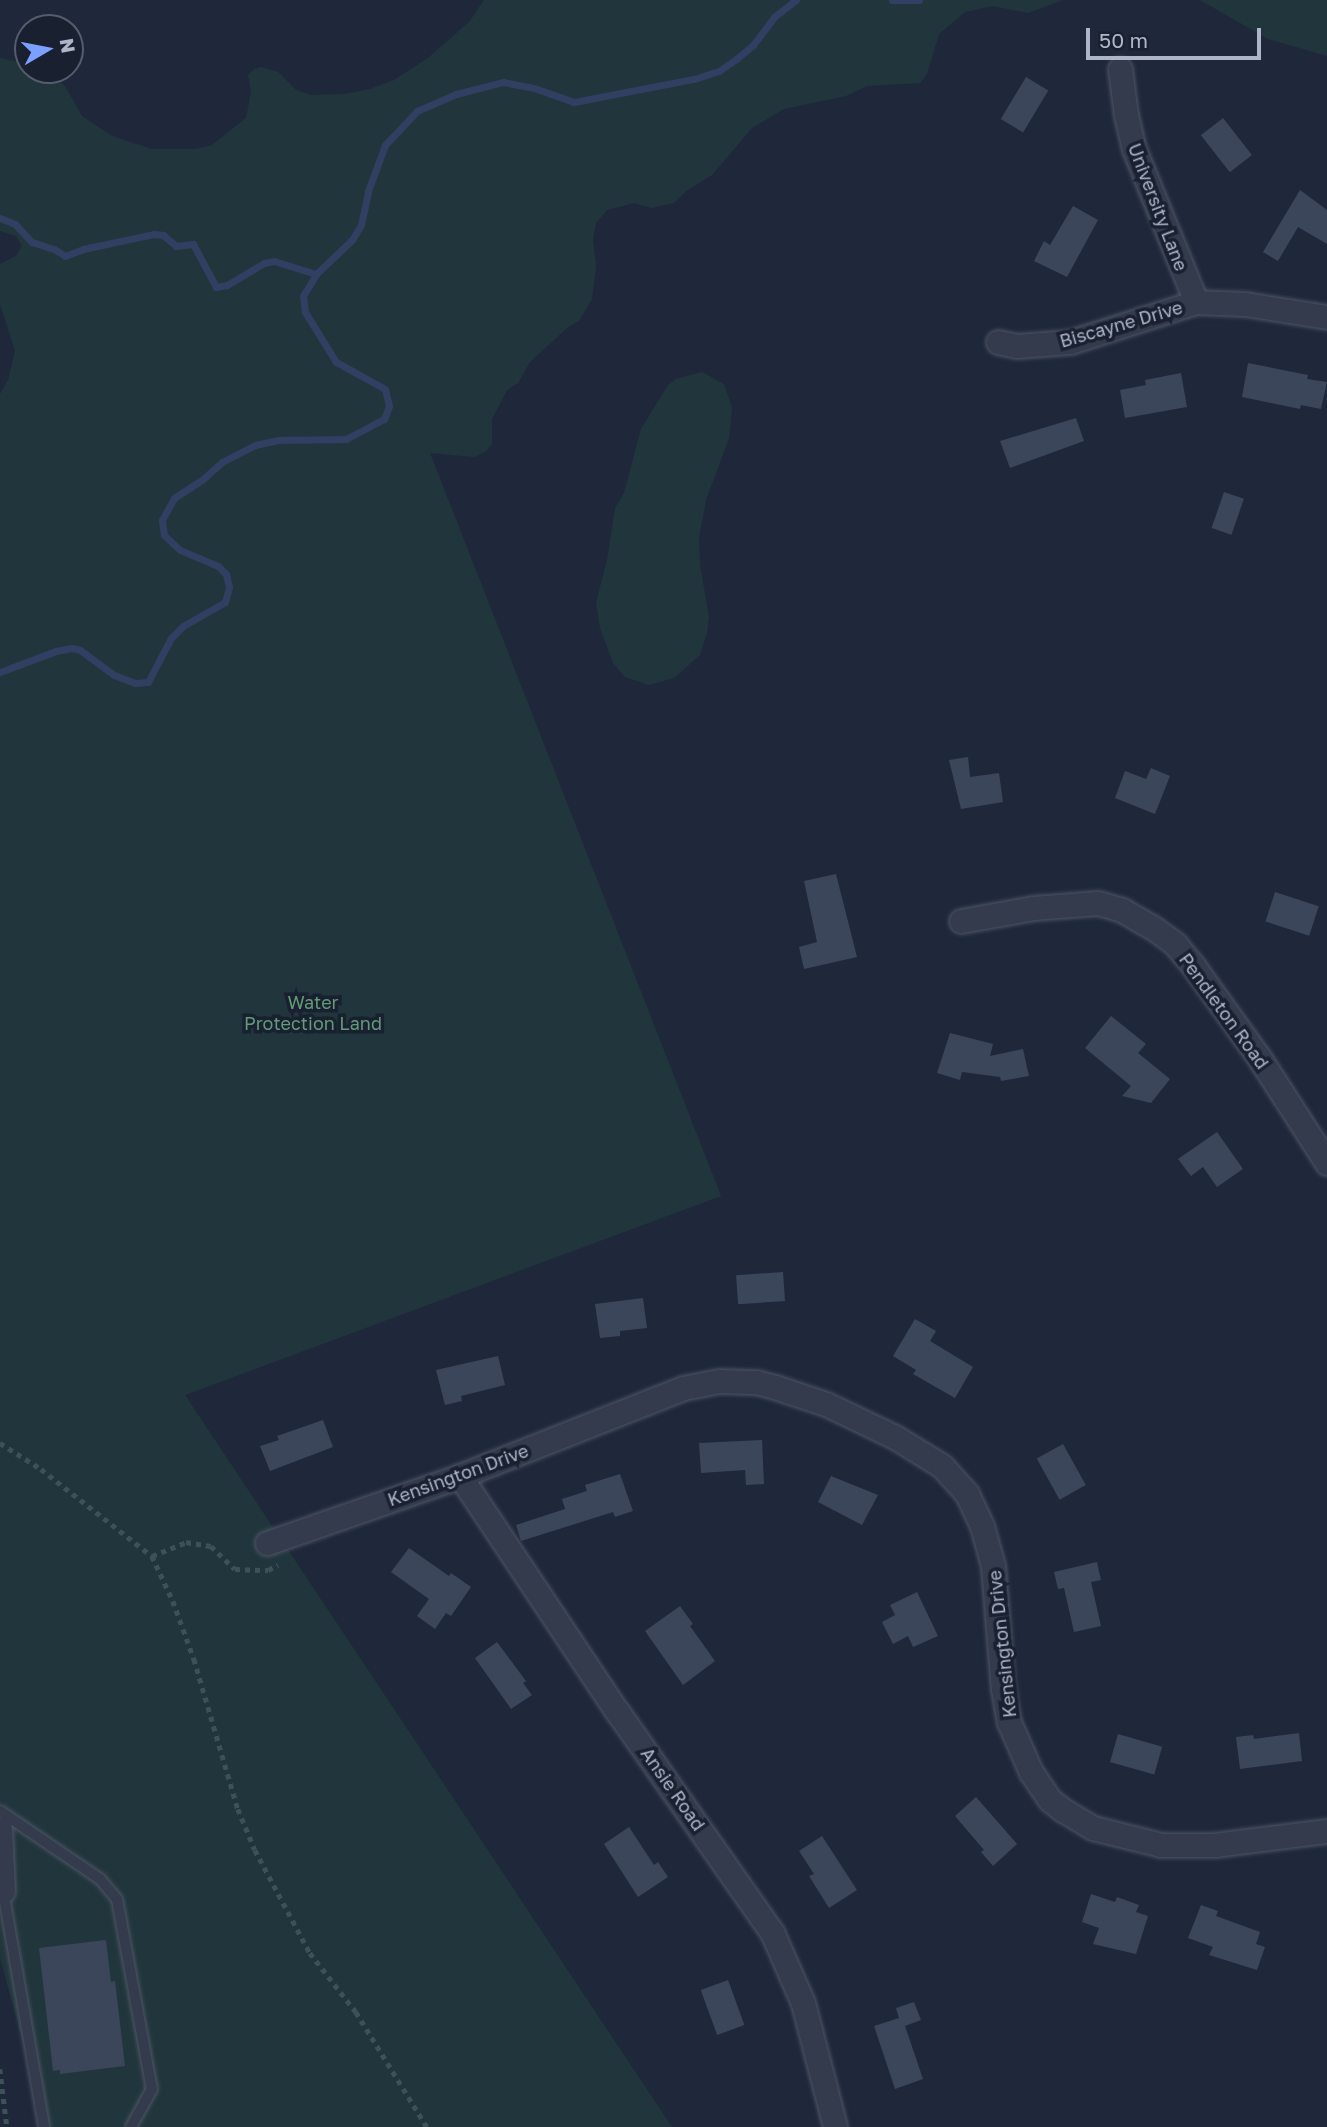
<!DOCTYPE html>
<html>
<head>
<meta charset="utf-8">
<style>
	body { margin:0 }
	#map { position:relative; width:1327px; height:2127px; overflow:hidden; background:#1f283b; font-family:"Golos Text",sans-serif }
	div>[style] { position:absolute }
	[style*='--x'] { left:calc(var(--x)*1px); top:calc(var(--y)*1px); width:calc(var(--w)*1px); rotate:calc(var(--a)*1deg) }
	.green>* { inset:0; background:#21363c }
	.stream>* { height:7px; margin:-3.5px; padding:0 3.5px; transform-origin:3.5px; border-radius:3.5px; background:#303f62 }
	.building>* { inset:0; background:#3b465b; transform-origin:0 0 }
	.path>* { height:4.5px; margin-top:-2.25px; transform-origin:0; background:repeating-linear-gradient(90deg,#3c5257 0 5px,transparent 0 10px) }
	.roads { filter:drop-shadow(0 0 2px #4e5566) drop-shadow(0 0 2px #4e5566) }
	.service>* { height:10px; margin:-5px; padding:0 5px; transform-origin:5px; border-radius:5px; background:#333b4c }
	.minor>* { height:23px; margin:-11.5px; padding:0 11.5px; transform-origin:11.5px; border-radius:11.5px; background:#333b4c }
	span { translate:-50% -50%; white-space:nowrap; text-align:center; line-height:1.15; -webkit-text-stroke:7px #192030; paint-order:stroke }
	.street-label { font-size:18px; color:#aeb5c8 }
	.park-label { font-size:18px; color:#639b76 }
	.north { position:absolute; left:14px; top:14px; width:70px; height:70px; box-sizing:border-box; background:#192030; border:2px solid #555c6d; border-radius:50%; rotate:80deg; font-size:19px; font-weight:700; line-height:28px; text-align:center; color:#aeb5c8 }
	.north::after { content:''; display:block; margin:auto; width:24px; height:32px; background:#7ca0ff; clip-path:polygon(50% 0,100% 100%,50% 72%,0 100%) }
	.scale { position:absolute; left:1086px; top:28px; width:175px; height:32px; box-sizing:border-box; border:4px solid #aeb5c8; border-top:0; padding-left:9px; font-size:21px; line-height:24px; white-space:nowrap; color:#aeb5c8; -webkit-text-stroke:5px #192030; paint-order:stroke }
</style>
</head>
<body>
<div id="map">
	<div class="green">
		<i style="clip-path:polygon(484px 0,1063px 0,1028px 13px,993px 6px,965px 12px,939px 34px,927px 74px,920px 83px,867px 86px,846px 96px,784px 109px,752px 128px,712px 175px,686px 191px,674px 203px,651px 208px,634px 203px,607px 210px,596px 223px,593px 239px,596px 266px,592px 299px,579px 321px,568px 327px,530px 362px,518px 383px,507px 390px,492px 419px,492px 444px,485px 452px,474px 457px,430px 453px,721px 1196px,185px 1395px,672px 2127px,46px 2127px,0 1958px,0 394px,8px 380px,15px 351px,0 304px,0 264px,16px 256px,22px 246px,16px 236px,0 231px,0 58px,28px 64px,28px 70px,38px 70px,58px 80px,65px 86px,82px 116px,112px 136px,152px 149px,195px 149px,212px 145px,246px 118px,251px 92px,248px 75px,254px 69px,261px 67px,278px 72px,296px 90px,311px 95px,345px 94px,370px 89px,394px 80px,428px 58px,469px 22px)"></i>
		<i style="clip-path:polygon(1200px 0,1327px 0,1327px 56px,1268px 39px)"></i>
		<i style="clip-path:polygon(702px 372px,724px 384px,732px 408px,729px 438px,706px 500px,699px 538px,700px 565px,709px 617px,707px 632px,700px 655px,674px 678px,649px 685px,625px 677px,613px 663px,600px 628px,596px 602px,607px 561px,615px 508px,624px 493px,641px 429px,668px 385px,676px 379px)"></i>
	</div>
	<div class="stream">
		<i style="--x:892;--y:0;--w:27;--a:0"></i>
		<i style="--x:0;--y:218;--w:16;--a:22"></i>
		<i style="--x:15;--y:224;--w:25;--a:47"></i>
		<i style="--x:32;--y:242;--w:23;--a:18"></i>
		<i style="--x:54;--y:249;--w:13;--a:32"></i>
		<i style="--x:65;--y:256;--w:19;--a:-21"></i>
		<i style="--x:83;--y:249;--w:73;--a:-11.9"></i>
		<i style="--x:154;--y:234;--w:9;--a:6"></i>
		<i style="--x:163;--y:235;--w:17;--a:40"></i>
		<i style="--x:176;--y:246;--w:17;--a:-7"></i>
		<i style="--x:193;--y:244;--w:49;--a:61.9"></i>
		<i style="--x:216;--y:287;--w:11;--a:-10"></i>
		<i style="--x:227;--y:285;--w:43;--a:-30.7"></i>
		<i style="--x:264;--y:263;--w:10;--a:-11"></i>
		<i style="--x:274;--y:261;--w:44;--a:17.2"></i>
		<i style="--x:0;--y:672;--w:60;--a:-20.6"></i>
		<i style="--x:56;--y:651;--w:16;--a:-11"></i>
		<i style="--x:72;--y:648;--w:8;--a:14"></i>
		<i style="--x:80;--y:650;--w:42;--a:36.3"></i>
		<i style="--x:114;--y:675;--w:22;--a:21"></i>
		<i style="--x:135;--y:683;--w:13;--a:-4"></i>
		<i style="--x:148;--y:682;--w:50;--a:-62.4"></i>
		<i style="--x:171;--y:638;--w:17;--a:-45"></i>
		<i style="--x:183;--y:626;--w:48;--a:-29.7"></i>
		<i style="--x:225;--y:602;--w:16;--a:-75"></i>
		<i style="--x:229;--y:587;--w:13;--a:-103"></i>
		<i style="--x:226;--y:574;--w:11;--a:-135"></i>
		<i style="--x:218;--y:566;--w:41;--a:-157.2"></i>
		<i style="--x:180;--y:550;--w:22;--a:-137"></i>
		<i style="--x:164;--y:535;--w:15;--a:-98"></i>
		<i style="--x:162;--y:520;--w:25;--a:-61"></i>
		<i style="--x:174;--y:498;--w:33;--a:-33"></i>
		<i style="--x:202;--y:480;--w:27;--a:-42"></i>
		<i style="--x:222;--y:462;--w:37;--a:-27"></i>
		<i style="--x:255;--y:445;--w:24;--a:-12"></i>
		<i style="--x:278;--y:440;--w:68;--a:-0.8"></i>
		<i style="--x:346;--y:439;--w:43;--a:-27.8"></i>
		<i style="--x:384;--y:419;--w:14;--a:-69"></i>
		<i style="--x:389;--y:406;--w:17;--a:-103"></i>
		<i style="--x:385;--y:389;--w:56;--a:-151.1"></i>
		<i style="--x:336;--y:362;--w:59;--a:-121.8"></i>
		<i style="--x:305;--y:312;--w:16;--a:-97"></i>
		<i style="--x:303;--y:296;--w:26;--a:-59"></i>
		<i style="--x:316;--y:274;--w:50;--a:-43.4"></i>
		<i style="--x:352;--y:240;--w:17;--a:-59"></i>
		<i style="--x:361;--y:225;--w:35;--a:-78"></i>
		<i style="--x:368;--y:191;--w:49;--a:-69.7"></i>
		<i style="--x:385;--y:145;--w:47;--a:-46.7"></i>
		<i style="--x:417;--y:111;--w:43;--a:-23.6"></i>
		<i style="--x:456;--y:94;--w:49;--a:-14.3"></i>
		<i style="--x:503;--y:82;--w:32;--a:11"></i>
		<i style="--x:534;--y:88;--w:42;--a:19.3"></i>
		<i style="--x:574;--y:102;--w:122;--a:-10.9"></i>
		<i style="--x:694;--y:79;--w:26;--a:-18"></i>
		<i style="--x:719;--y:71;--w:21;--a:-35"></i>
		<i style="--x:736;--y:59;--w:22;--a:-39"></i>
		<i style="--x:753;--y:45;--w:35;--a:-53"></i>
		<i style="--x:774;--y:17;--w:28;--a:-38"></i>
	</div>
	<div class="building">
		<i style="left:1026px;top:77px;width:26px;height:49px;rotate:31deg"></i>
		<i style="left:1223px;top:118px;width:47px;height:28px;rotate:52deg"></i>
		<i style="clip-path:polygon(1300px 190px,1327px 210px,1327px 244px,1298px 227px,1278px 261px,1263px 252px)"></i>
		<i style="clip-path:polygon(1073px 206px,1098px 220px,1067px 277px,1034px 261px,1044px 241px,1050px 245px)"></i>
		<i style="clip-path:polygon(1248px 363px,1308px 375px,1307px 379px,1327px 382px,1321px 409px,1301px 405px,1300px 409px,1242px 397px)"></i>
		<i style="clip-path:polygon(1181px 373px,1187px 407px,1125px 418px,1120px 390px,1146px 385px,1145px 380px)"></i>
		<i style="clip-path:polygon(1076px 418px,1084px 441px,1010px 468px,1000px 441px)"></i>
		<i style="left:1224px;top:492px;width:21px;height:38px;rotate:19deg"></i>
		<i style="clip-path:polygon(968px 757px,970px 777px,999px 773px,1003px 802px,961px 809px,949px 760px)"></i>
		<i style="clip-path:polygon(1151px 768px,1170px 776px,1155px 814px,1115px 798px,1125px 771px,1146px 779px)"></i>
		<i style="clip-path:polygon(836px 874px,857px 957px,804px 969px,799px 947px,817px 942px,804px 881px)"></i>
		<i style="left:1275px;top:892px;width:46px;height:31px;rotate:18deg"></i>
		<i style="clip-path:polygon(1111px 1016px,1146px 1044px,1138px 1053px,1170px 1079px,1151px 1103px,1122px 1096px,1131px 1086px,1085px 1048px)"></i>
		<i style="clip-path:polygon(950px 1033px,993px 1044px,990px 1056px,1023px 1049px,1029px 1076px,1001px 1081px,1000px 1077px,962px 1072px,960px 1080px,937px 1073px)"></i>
		<i style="clip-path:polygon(1217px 1132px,1243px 1169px,1217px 1187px,1203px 1167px,1191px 1176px,1178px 1159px)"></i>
		<i style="left:783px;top:1272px;width:29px;height:47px;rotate:86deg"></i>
		<i style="clip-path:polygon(643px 1298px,647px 1328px,620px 1331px,620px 1336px,600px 1338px,595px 1304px)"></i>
		<i style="clip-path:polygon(915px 1319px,936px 1331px,930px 1341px,973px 1367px,955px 1398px,913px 1374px,916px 1370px,893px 1356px)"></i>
		<i style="clip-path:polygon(498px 1356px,505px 1385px,461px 1396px,462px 1401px,445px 1405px,436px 1370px)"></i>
		<i style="clip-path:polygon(323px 1420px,333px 1447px,270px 1471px,260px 1446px,279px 1440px,277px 1436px)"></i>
		<i style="clip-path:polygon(762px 1440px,764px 1484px,746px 1485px,745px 1470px,701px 1473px,699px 1443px)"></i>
		<i style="left:1063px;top:1444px;width:47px;height:30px;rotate:61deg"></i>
		<i style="clip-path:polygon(620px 1474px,633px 1511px,615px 1517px,613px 1512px,521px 1541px,516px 1525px,565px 1509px,562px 1499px,587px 1491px,585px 1485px)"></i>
		<i style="clip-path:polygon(831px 1476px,878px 1495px,862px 1525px,818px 1502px)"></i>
		<i style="clip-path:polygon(409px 1548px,449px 1576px,451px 1573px,471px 1587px,451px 1616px,446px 1613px,435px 1629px,417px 1616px,429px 1599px,391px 1572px)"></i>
		<i style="clip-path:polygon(1097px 1562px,1101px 1580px,1091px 1582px,1101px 1626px,1074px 1632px,1064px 1588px,1058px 1589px,1054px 1572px)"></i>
		<i style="clip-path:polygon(917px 1592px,938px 1636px,913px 1647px,908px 1636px,893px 1644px,882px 1622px,895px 1615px,890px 1605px)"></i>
		<i style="clip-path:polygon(680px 1606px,693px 1624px,690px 1626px,715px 1661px,683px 1685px,645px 1631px)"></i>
		<i style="clip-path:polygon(497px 1642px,526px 1681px,523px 1683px,532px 1695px,511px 1709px,475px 1658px)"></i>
		<i style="clip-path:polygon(1299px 1733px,1302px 1761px,1240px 1769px,1236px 1737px,1253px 1735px,1254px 1739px)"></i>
		<i style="left:1118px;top:1734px;width:46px;height:29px;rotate:16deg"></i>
		<i style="clip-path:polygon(976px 1797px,1017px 1844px,993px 1866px,981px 1852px,984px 1850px,955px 1816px)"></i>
		<i style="clip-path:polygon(629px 1827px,654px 1865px,658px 1862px,668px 1877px,638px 1897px,604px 1844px)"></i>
		<i style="clip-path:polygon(822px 1836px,857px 1890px,829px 1908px,809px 1876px,814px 1874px,799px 1851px)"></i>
		<i style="clip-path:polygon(1091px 1894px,1115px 1902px,1117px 1897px,1139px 1905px,1136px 1912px,1148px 1916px,1136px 1954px,1093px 1944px,1099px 1928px,1082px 1922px)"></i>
		<i style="clip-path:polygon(1201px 1905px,1218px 1911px,1216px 1916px,1260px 1932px,1256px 1944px,1265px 1947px,1257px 1970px,1209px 1955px,1213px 1947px,1188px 1938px)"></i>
		<i style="clip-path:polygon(106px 1940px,111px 1982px,115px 1981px,125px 2066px,60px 2074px,60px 2070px,53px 2071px,39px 1948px)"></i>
		<i style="left:728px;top:1980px;width:48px;height:29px;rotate:70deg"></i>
		<i style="clip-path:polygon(914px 2002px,921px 2020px,905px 2026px,923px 2079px,895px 2089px,874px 2026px,899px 2018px,896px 2008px)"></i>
	</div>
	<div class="path">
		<i style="--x:0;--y:1443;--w:49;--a:32.4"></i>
		<i style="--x:41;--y:1469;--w:141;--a:38.1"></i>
		<i style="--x:152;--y:1556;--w:50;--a:65"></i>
		<i style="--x:173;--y:1601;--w:62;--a:70.1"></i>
		<i style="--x:194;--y:1659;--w:156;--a:73.7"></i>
		<i style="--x:238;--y:1809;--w:44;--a:67.5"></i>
		<i style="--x:255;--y:1850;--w:117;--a:61.9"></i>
		<i style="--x:310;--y:1953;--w:75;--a:52.1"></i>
		<i style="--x:356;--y:2012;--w:135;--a:58.3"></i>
		<i style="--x:152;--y:1556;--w:37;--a:-22"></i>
		<i style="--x:186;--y:1542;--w:25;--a:9"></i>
		<i style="--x:211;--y:1546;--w:33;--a:44"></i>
		<i style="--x:235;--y:1569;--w:33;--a:2"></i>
		<i style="--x:268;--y:1570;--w:11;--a:-27"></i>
		<i style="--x:0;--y:2069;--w:58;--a:83.1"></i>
	</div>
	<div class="roads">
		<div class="service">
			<i style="--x:0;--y:1811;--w:121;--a:34.2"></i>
			<i style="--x:100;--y:1879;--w:26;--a:50"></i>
			<i style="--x:117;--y:1899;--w:193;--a:79.6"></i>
			<i style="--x:152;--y:2089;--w:43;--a:118.9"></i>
			<i style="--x:3;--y:1891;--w:240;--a:80.1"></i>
		</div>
		<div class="minor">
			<i style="--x:1120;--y:69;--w:46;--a:82.6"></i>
			<i style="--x:1126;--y:115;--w:35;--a:77"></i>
			<i style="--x:1134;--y:149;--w:165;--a:67.9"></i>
			<i style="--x:998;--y:342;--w:19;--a:12"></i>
			<i style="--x:1017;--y:346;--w:53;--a:-4.3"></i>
			<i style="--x:1070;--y:342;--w:132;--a:-17.6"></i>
			<i style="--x:1196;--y:302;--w:49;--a:2.3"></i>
			<i style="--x:1245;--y:304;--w:83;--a:9"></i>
			<i style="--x:961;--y:921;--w:73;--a:-10.2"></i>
			<i style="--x:1033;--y:908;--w:65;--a:-4.4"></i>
			<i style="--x:1098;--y:903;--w:25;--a:16"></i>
			<i style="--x:1122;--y:910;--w:34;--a:30"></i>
			<i style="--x:1152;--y:927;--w:29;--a:36"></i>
			<i style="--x:1175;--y:944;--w:30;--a:50"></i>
			<i style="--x:1194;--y:967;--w:113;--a:54.3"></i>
			<i style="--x:1260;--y:1059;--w:124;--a:57.2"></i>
			<i style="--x:460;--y:1476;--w:283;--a:56.3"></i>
			<i style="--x:617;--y:1711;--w:270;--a:55"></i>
			<i style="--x:772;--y:1932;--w:77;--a:66.4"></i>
			<i style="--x:803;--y:2003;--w:128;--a:75.5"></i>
			<i style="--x:267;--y:1543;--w:204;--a:-19.1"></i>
			<i style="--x:460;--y:1476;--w:240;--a:-21.5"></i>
			<i style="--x:683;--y:1388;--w:37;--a:-11"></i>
			<i style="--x:719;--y:1381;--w:37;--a:2"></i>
			<i style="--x:756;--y:1382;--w:20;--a:15"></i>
			<i style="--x:775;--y:1387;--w:54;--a:18.4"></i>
			<i style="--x:826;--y:1404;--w:76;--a:25.6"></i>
			<i style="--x:895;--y:1437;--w:55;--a:31.7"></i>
			<i style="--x:942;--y:1466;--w:38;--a:48"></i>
			<i style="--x:967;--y:1494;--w:35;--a:65"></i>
			<i style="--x:982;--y:1526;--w:41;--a:74.6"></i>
			<i style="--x:993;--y:1566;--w:123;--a:85.4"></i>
			<i style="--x:1003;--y:1689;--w:34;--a:80"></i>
			<i style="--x:1009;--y:1722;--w:55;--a:66.3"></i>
			<i style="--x:1031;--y:1772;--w:34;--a:56"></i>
			<i style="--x:1050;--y:1800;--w:16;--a:38"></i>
			<i style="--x:1063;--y:1810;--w:35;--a:31"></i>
			<i style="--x:1093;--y:1828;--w:70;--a:14"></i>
			<i style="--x:1161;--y:1845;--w:53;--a:0"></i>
			<i style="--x:1214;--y:1845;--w:114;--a:-7.1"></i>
			<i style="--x:0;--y:1829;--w:62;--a:87.2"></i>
		</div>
	</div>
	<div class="street-label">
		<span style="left:1158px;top:207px;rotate:69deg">University Lane</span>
		<span style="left:1121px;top:324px;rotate:-16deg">Biscayne Drive</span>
		<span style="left:1224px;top:1011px;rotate:54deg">Pendleton Road</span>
		<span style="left:458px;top:1475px;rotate:-20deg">Kensington Drive</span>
		<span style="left:1002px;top:1644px;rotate:-96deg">Kensington Drive</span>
		<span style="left:673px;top:1789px;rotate:55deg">Ansie Road</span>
	</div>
	<div class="park-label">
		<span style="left:313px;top:1013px">Water<br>Protection Land</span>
	</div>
	<div class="north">N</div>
	<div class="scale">50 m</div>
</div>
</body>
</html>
